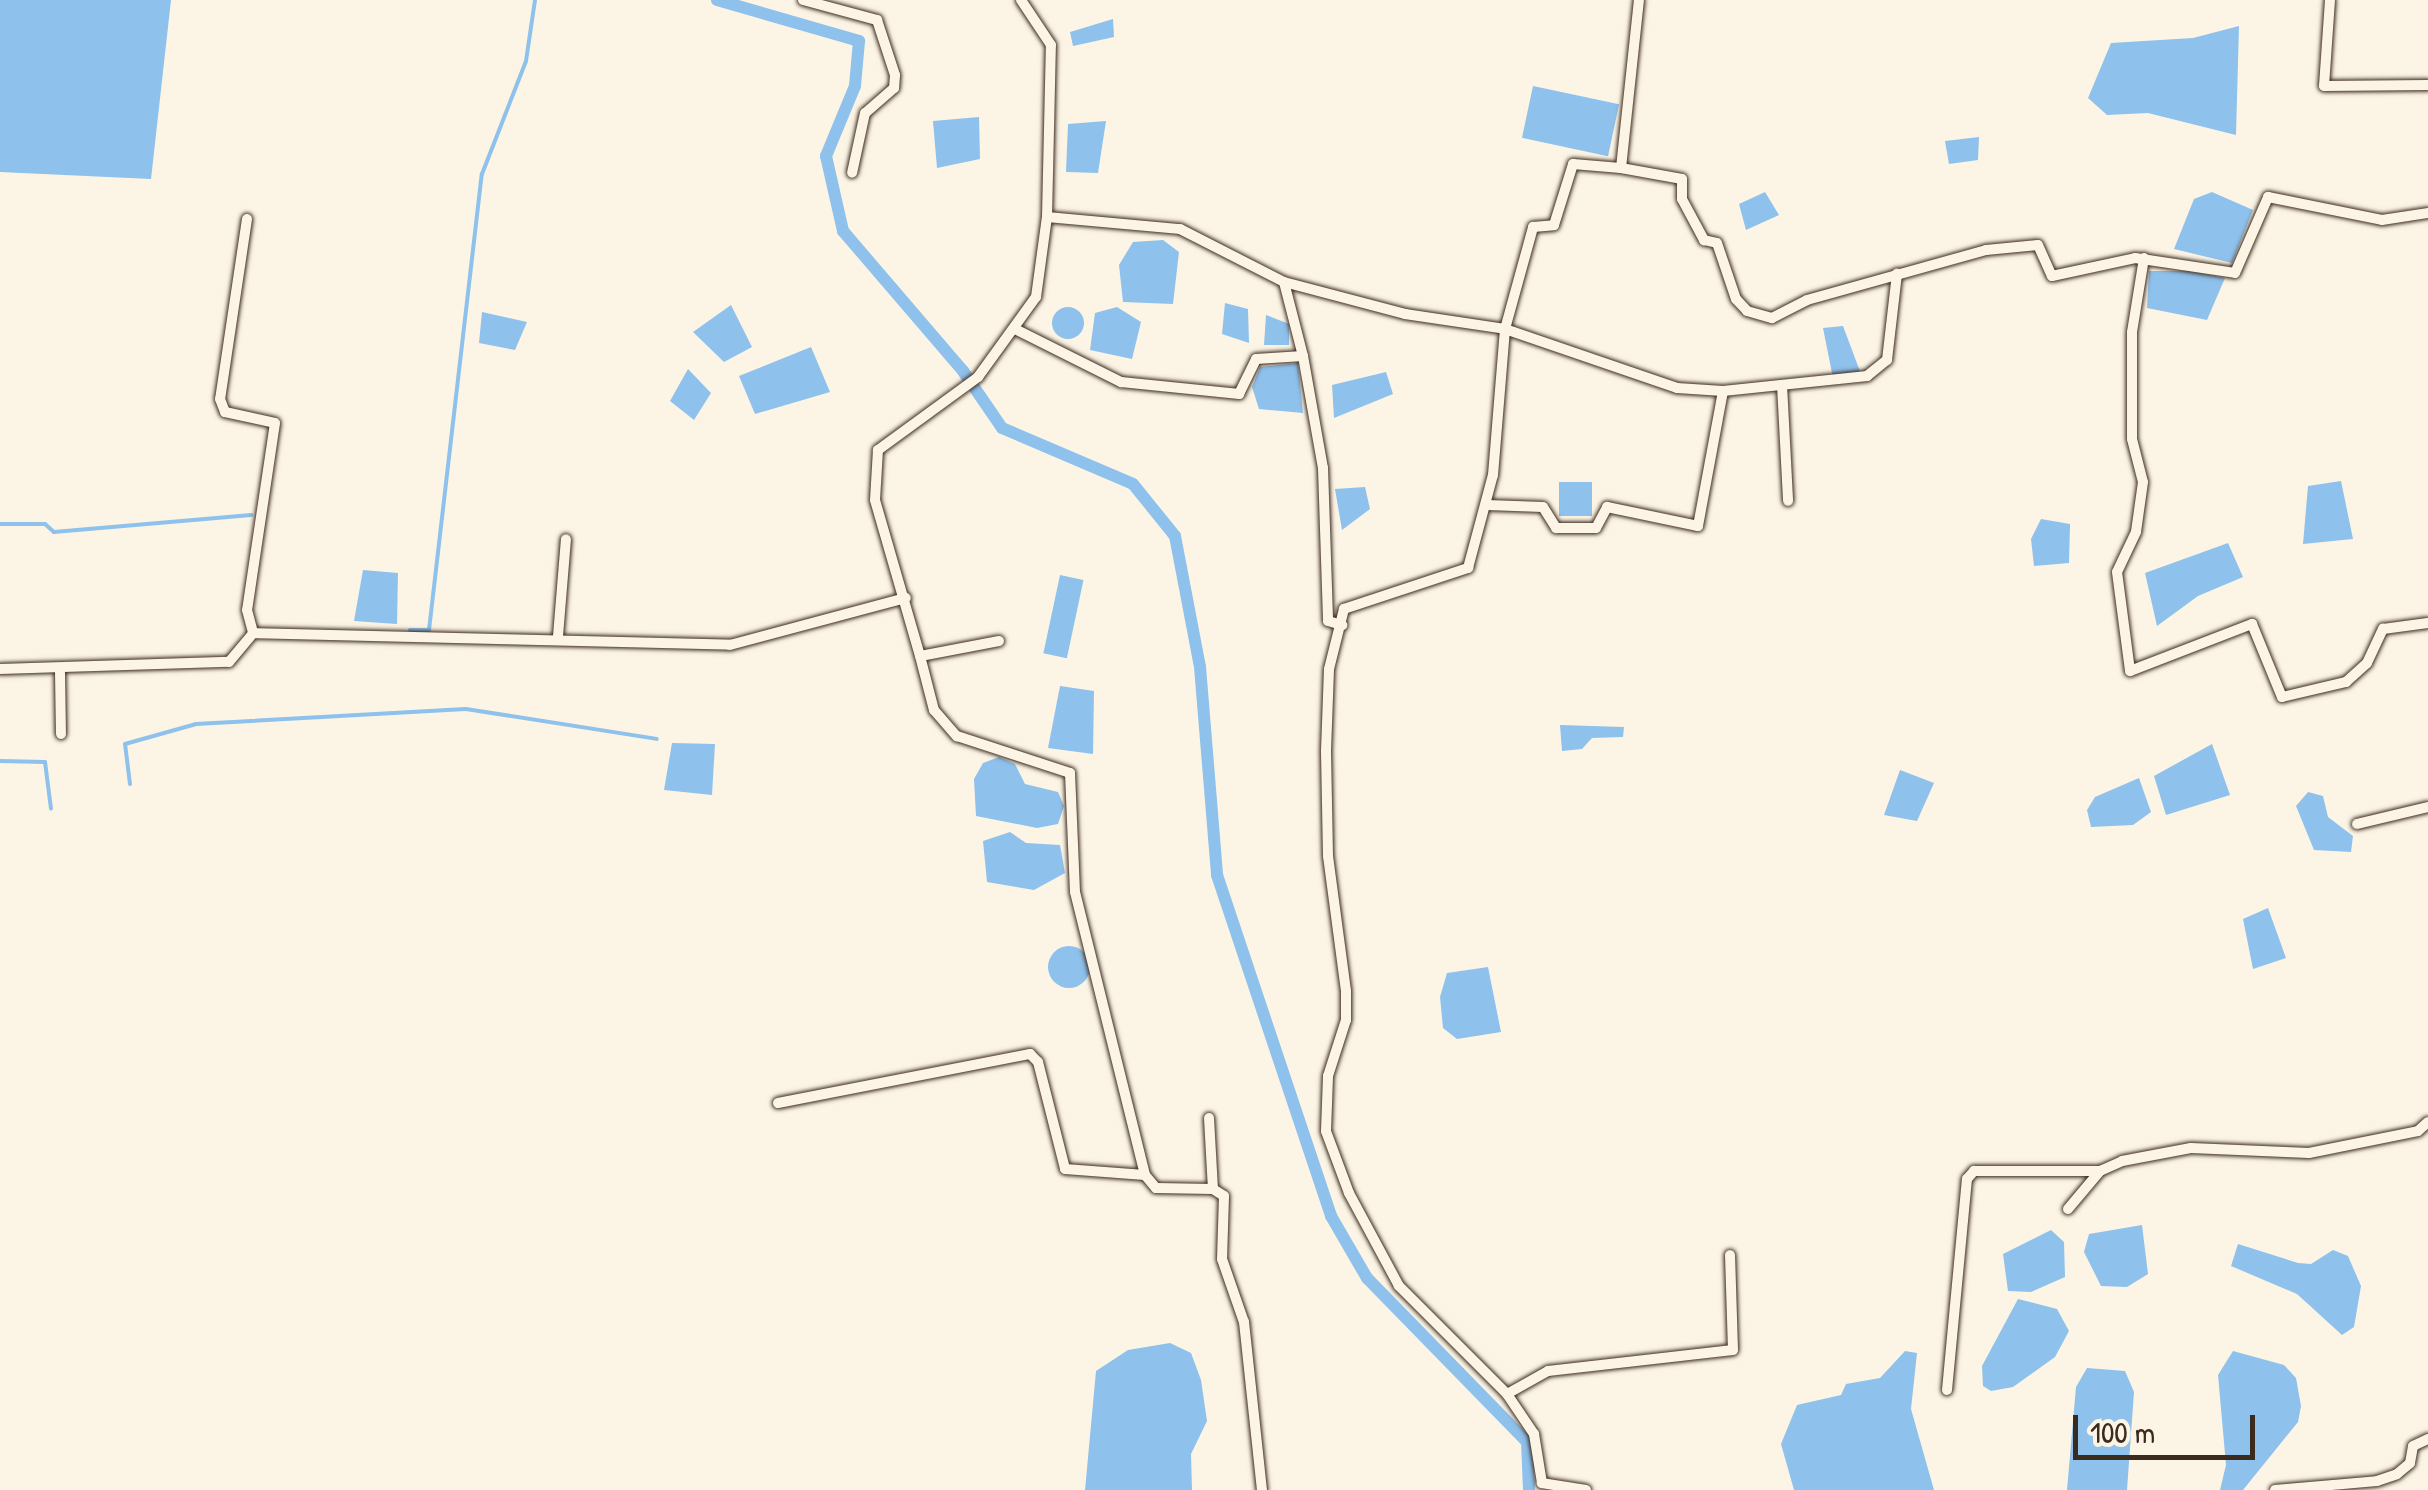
<!DOCTYPE html>
<html>
<head>
<meta charset="utf-8">
<style>
	body { margin:0 }
	#map { position:relative; width:2428px; height:1490px; overflow:hidden; background:#fcf5e5; font-family:"Patrick Hand",sans-serif }
	div>[style] { position:absolute }
	[style*='--x'] { left:calc(var(--x)*1px); top:calc(var(--y)*1px); width:calc(var(--w)*1px); rotate:calc(var(--a)*1deg) }
	.water>* { inset:0; background:#8ec1eb; transform-origin:0 0 }
	.round { border-radius:50% }
	.stream>* { height:4px; margin:-2px; padding:0 2px; transform-origin:2px; border-radius:2px; background:#8ec1eb }
	.canal>* { height:12px; margin:-6px; padding:0 6px; transform-origin:6px; border-radius:6px; background:#8ec1eb }
	.roads { filter:drop-shadow(0 0 2px #3b2a1e) drop-shadow(0 0 2px #3b2a1e) }
	.street>* { height:10px; margin:-5px; padding:0 5px; transform-origin:5px; border-radius:5px; background:#fcf5e5 }
	span { translate:-50% -50%; white-space:nowrap; text-align:center; line-height:1.15; -webkit-text-stroke:8px #fcf5e5; paint-order:stroke }
	.scale { position:absolute; left:2073px; top:1415px; width:182px; height:45px; box-sizing:border-box; border:5px solid #3b2a1e; border-top:0; padding-left:12px; font-size:30px; line-height:35px; white-space:nowrap; color:#3b2a1e; -webkit-text-stroke:8px #fcf5e5; paint-order:stroke }
</style>
</head>
<body>
<div id="map">
	<div class="water">
		<i style="clip-path:polygon(0 0,171px 0,151px 179px,0 172px)"></i>
		<i style="clip-path:polygon(1113px 19px,1114px 37px,1073px 46px,1070px 32px)"></i>
		<i style="clip-path:polygon(2239px 26px,2236px 135px,2148px 113px,2107px 115px,2088px 98px,2111px 43px,2193px 38px)"></i>
		<i style="left:1533px;top:86px;width:88px;height:53px;rotate:12deg"></i>
		<i style="clip-path:polygon(979px 117px,980px 159px,937px 168px,933px 121px)"></i>
		<i style="clip-path:polygon(1106px 121px,1098px 173px,1066px 172px,1068px 124px)"></i>
		<i style="clip-path:polygon(1979px 137px,1978px 160px,1949px 164px,1945px 141px)"></i>
		<i style="clip-path:polygon(1765px 192px,1779px 215px,1746px 230px,1739px 204px)"></i>
		<i style="clip-path:polygon(2212px 192px,2253px 210px,2232px 263px,2174px 249px,2194px 199px)"></i>
		<i style="clip-path:polygon(1163px 240px,1179px 252px,1173px 304px,1123px 302px,1119px 265px,1133px 242px)"></i>
		<i style="clip-path:polygon(2149px 271px,2189px 271px,2225px 278px,2207px 320px,2147px 308px)"></i>
		<i style="clip-path:polygon(1225px 303px,1248px 309px,1249px 343px,1222px 334px)"></i>
		<i style="clip-path:polygon(731px 305px,752px 347px,724px 362px,693px 332px)"></i>
		<i class="round" style="left:1052px;top:307px;width:32px;height:32px"></i>
		<i style="clip-path:polygon(1117px 307px,1141px 322px,1132px 359px,1090px 350px,1095px 313px)"></i>
		<i style="clip-path:polygon(482px 312px,527px 322px,515px 350px,479px 343px)"></i>
		<i style="clip-path:polygon(1266px 315px,1289px 324px,1289px 345px,1264px 345px)"></i>
		<i style="clip-path:polygon(1843px 326px,1861px 374px,1833px 378px,1823px 328px)"></i>
		<i style="clip-path:polygon(811px 347px,830px 392px,755px 414px,739px 376px)"></i>
		<i style="clip-path:polygon(1298px 363px,1303px 413px,1259px 409px,1252px 387px,1260px 367px)"></i>
		<i style="clip-path:polygon(688px 369px,711px 393px,694px 420px,670px 401px)"></i>
		<i style="clip-path:polygon(1386px 372px,1393px 394px,1334px 418px,1332px 385px)"></i>
		<i style="clip-path:polygon(2341px 481px,2353px 539px,2303px 544px,2308px 486px)"></i>
		<i style="left:1559px;top:482px;width:33px;height:34px"></i>
		<i style="clip-path:polygon(1365px 487px,1370px 509px,1342px 530px,1335px 489px)"></i>
		<i style="clip-path:polygon(2041px 519px,2070px 524px,2069px 563px,2034px 566px,2031px 539px)"></i>
		<i style="clip-path:polygon(2228px 543px,2243px 577px,2198px 596px,2157px 626px,2145px 573px)"></i>
		<i style="clip-path:polygon(363px 570px,398px 573px,397px 624px,354px 621px)"></i>
		<i style="left:1060px;top:575px;width:24px;height:80px;rotate:12deg"></i>
		<i style="clip-path:polygon(1060px 686px,1094px 691px,1093px 754px,1048px 748px)"></i>
		<i style="clip-path:polygon(1560px 725px,1624px 727px,1623px 737px,1592px 738px,1582px 749px,1562px 751px)"></i>
		<i style="clip-path:polygon(672px 743px,715px 744px,712px 795px,664px 790px)"></i>
		<i style="clip-path:polygon(2212px 744px,2230px 795px,2166px 815px,2154px 776px)"></i>
		<i style="clip-path:polygon(999px 757px,1015px 764px,1025px 784px,1058px 792px,1064px 806px,1058px 824px,1037px 828px,976px 816px,974px 779px,983px 763px)"></i>
		<i style="clip-path:polygon(1900px 770px,1934px 783px,1917px 821px,1884px 815px)"></i>
		<i style="clip-path:polygon(2139px 778px,2151px 812px,2133px 825px,2091px 827px,2087px 810px,2095px 797px)"></i>
		<i style="clip-path:polygon(2308px 792px,2323px 796px,2328px 817px,2353px 836px,2351px 852px,2314px 850px,2296px 806px)"></i>
		<i style="clip-path:polygon(1010px 832px,1026px 843px,1060px 845px,1065px 873px,1034px 890px,987px 882px,983px 841px)"></i>
		<i style="clip-path:polygon(2268px 908px,2286px 958px,2253px 969px,2243px 919px)"></i>
		<i class="round" style="left:1048px;top:946px;width:42px;height:42px"></i>
		<i style="clip-path:polygon(1488px 967px,1501px 1032px,1457px 1039px,1443px 1028px,1440px 997px,1447px 973px)"></i>
		<i style="clip-path:polygon(2142px 1225px,2148px 1274px,2127px 1287px,2101px 1286px,2084px 1252px,2089px 1234px)"></i>
		<i style="clip-path:polygon(2051px 1230px,2064px 1242px,2065px 1277px,2031px 1292px,2008px 1291px,2003px 1254px)"></i>
		<i style="clip-path:polygon(2238px 1244px,2298px 1263px,2311px 1264px,2333px 1250px,2348px 1256px,2361px 1286px,2354px 1327px,2342px 1335px,2297px 1294px,2231px 1266px)"></i>
		<i style="clip-path:polygon(2018px 1299px,2057px 1309px,2069px 1331px,2055px 1357px,2013px 1387px,1991px 1391px,1983px 1386px,1982px 1366px)"></i>
		<i style="clip-path:polygon(1170px 1343px,1191px 1353px,1201px 1380px,1207px 1421px,1191px 1454px,1192px 1490px,1085px 1490px,1096px 1371px,1128px 1350px)"></i>
		<i style="clip-path:polygon(1905px 1351px,1917px 1353px,1911px 1409px,1934px 1490px,1794px 1490px,1781px 1444px,1797px 1405px,1841px 1395px,1846px 1384px,1880px 1378px)"></i>
		<i style="clip-path:polygon(2233px 1351px,2284px 1365px,2296px 1378px,2301px 1406px,2298px 1422px,2243px 1490px,2220px 1490px,2226px 1465px,2218px 1375px)"></i>
		<i style="clip-path:polygon(2087px 1368px,2125px 1371px,2134px 1392px,2127px 1490px,2067px 1490px,2076px 1387px)"></i>
	</div>
	<div class="stream">
		<i style="--x:0;--y:524;--w:45;--a:0"></i>
		<i style="--x:45;--y:524;--w:12;--a:42"></i>
		<i style="--x:54;--y:532;--w:198;--a:-4.9"></i>
		<i style="--x:410;--y:630;--w:19;--a:0"></i>
		<i style="--x:429;--y:630;--w:459;--a:-83.4"></i>
		<i style="--x:482;--y:174;--w:121;--a:-68.7"></i>
		<i style="--x:526;--y:61;--w:62;--a:-81.6"></i>
		<i style="--x:0;--y:761;--w:45;--a:1.3"></i>
		<i style="--x:45;--y:762;--w:47;--a:82.7"></i>
		<i style="--x:130;--y:784;--w:40;--a:-97.1"></i>
		<i style="--x:125;--y:744;--w:74;--a:-15.7"></i>
		<i style="--x:196;--y:724;--w:270;--a:-3.2"></i>
		<i style="--x:466;--y:709;--w:193;--a:8.9"></i>
	</div>
	<div class="canal">
		<i style="--x:717;--y:0;--w:148;--a:16.1"></i>
		<i style="--x:859;--y:41;--w:45;--a:95.1"></i>
		<i style="--x:855;--y:86;--w:76;--a:112.5"></i>
		<i style="--x:826;--y:156;--w:77;--a:77.2"></i>
		<i style="--x:843;--y:231;--w:184;--a:49.4"></i>
		<i style="--x:963;--y:371;--w:69;--a:55.6"></i>
		<i style="--x:1002;--y:428;--w:142;--a:23.1"></i>
		<i style="--x:1133;--y:484;--w:67;--a:51.1"></i>
		<i style="--x:1175;--y:536;--w:133;--a:79.2"></i>
		<i style="--x:1200;--y:667;--w:209;--a:85.3"></i>
		<i style="--x:1217;--y:875;--w:360;--a:71.5"></i>
		<i style="--x:1331;--y:1216;--w:72;--a:59.9"></i>
		<i style="--x:1367;--y:1278;--w:229;--a:45.7"></i>
		<i style="--x:1527;--y:1442;--w:48;--a:87.6"></i>
	</div>
	<div class="roads">
		<div class="street">
			<i style="--x:803;--y:0;--w:77;--a:15.1"></i>
			<i style="--x:877;--y:20;--w:58;--a:71.9"></i>
			<i style="--x:895;--y:75;--w:13;--a:94"></i>
			<i style="--x:894;--y:88;--w:38;--a:139"></i>
			<i style="--x:865;--y:113;--w:61;--a:102.2"></i>
			<i style="--x:2330;--y:0;--w:86;--a:94"></i>
			<i style="--x:2324;--y:86;--w:104;--a:-0.6"></i>
			<i style="--x:1621;--y:168;--w:62;--a:10.2"></i>
			<i style="--x:1682;--y:179;--w:20;--a:90"></i>
			<i style="--x:1682;--y:199;--w:47;--a:61.8"></i>
			<i style="--x:1704;--y:240;--w:13;--a:13"></i>
			<i style="--x:1717;--y:243;--w:59;--a:71.3"></i>
			<i style="--x:1736;--y:299;--w:16;--a:47"></i>
			<i style="--x:1747;--y:311;--w:26;--a:16"></i>
			<i style="--x:1772;--y:318;--w:39;--a:-27"></i>
			<i style="--x:1807;--y:300;--w:186;--a:-15.6"></i>
			<i style="--x:1986;--y:250;--w:52;--a:-5.5"></i>
			<i style="--x:2038;--y:245;--w:34;--a:66"></i>
			<i style="--x:2052;--y:276;--w:85;--a:-12.2"></i>
			<i style="--x:2135;--y:258;--w:101;--a:8.5"></i>
			<i style="--x:2235;--y:273;--w:83;--a:-66.5"></i>
			<i style="--x:2268;--y:197;--w:116;--a:11.4"></i>
			<i style="--x:2382;--y:220;--w:47;--a:-8.7"></i>
			<i style="--x:1047;--y:217;--w:134;--a:5.2"></i>
			<i style="--x:1180;--y:229;--w:117;--a:27"></i>
			<i style="--x:247;--y:219;--w:182;--a:98.5"></i>
			<i style="--x:220;--y:399;--w:14;--a:69"></i>
			<i style="--x:225;--y:412;--w:51;--a:12.4"></i>
			<i style="--x:275;--y:423;--w:189;--a:98.5"></i>
			<i style="--x:247;--y:610;--w:24;--a:75"></i>
			<i style="--x:2144;--y:258;--w:75;--a:99.2"></i>
			<i style="--x:2132;--y:332;--w:107;--a:90"></i>
			<i style="--x:2132;--y:439;--w:44;--a:75.7"></i>
			<i style="--x:2143;--y:482;--w:50;--a:98"></i>
			<i style="--x:2136;--y:532;--w:44;--a:115.4"></i>
			<i style="--x:2117;--y:572;--w:100;--a:82.5"></i>
			<i style="--x:2130;--y:671;--w:131;--a:-21.1"></i>
			<i style="--x:2252;--y:624;--w:79;--a:67.7"></i>
			<i style="--x:2282;--y:697;--w:66;--a:-13.2"></i>
			<i style="--x:2346;--y:682;--w:28;--a:-42"></i>
			<i style="--x:2367;--y:663;--w:38;--a:-65"></i>
			<i style="--x:2383;--y:629;--w:45;--a:-7.6"></i>
			<i style="--x:1015;--y:329;--w:119;--a:26.6"></i>
			<i style="--x:1121;--y:382;--w:119;--a:5.8"></i>
			<i style="--x:1239;--y:394;--w:39;--a:-64"></i>
			<i style="--x:1256;--y:359;--w:47;--a:-3.7"></i>
			<i style="--x:1303;--y:356;--w:76;--a:-104.4"></i>
			<i style="--x:1284;--y:282;--w:125;--a:14.8"></i>
			<i style="--x:1405;--y:314;--w:101;--a:8.5"></i>
			<i style="--x:1505;--y:329;--w:182;--a:18.9"></i>
			<i style="--x:1677;--y:388;--w:46;--a:3.7"></i>
			<i style="--x:1303;--y:356;--w:114;--a:79.9"></i>
			<i style="--x:1323;--y:468;--w:153;--a:88.1"></i>
			<i style="--x:1328;--y:621;--w:15;--a:16"></i>
			<i style="--x:1782;--y:385;--w:116;--a:87"></i>
			<i style="--x:1487;--y:505;--w:56;--a:2"></i>
			<i style="--x:1543;--y:507;--w:25;--a:58"></i>
			<i style="--x:1556;--y:528;--w:40;--a:0"></i>
			<i style="--x:1596;--y:528;--w:24;--a:-62"></i>
			<i style="--x:1607;--y:507;--w:93;--a:11.8"></i>
			<i style="--x:1698;--y:526;--w:137;--a:-79.5"></i>
			<i style="--x:1723;--y:391;--w:145;--a:-5.9"></i>
			<i style="--x:1867;--y:376;--w:26;--a:-39"></i>
			<i style="--x:1887;--y:360;--w:87;--a:-83.4"></i>
			<i style="--x:558;--y:636;--w:97;--a:-85.3"></i>
			<i style="--x:999;--y:641;--w:80;--a:169.2"></i>
			<i style="--x:920;--y:656;--w:56;--a:75.5"></i>
			<i style="--x:934;--y:710;--w:35;--a:49"></i>
			<i style="--x:957;--y:736;--w:119;--a:18.1"></i>
			<i style="--x:1070;--y:773;--w:119;--a:87.6"></i>
			<i style="--x:1075;--y:892;--w:292;--a:76.1"></i>
			<i style="--x:1145;--y:1175;--w:17;--a:50"></i>
			<i style="--x:1156;--y:1188;--w:57;--a:1"></i>
			<i style="--x:1213;--y:1189;--w:13;--a:32"></i>
			<i style="--x:1224;--y:1196;--w:63;--a:91.8"></i>
			<i style="--x:1222;--y:1259;--w:67;--a:70.8"></i>
			<i style="--x:1244;--y:1322;--w:169;--a:83.9"></i>
			<i style="--x:920;--y:656;--w:162;--a:-106.1"></i>
			<i style="--x:875;--y:500;--w:50;--a:-86.6"></i>
			<i style="--x:878;--y:450;--w:124;--a:-36.1"></i>
			<i style="--x:978;--y:377;--w:99;--a:-54.1"></i>
			<i style="--x:1036;--y:297;--w:81;--a:-82.2"></i>
			<i style="--x:1047;--y:217;--w:172;--a:-88.7"></i>
			<i style="--x:1051;--y:45;--w:54;--a:-123.7"></i>
			<i style="--x:0;--y:669;--w:229;--a:-1.8"></i>
			<i style="--x:229;--y:662;--w:38;--a:-50"></i>
			<i style="--x:253;--y:633;--w:477;--a:1.4"></i>
			<i style="--x:730;--y:645;--w:182;--a:-15"></i>
			<i style="--x:60;--y:672;--w:62;--a:89.1"></i>
			<i style="--x:2357;--y:824;--w:73;--a:-13.5"></i>
			<i style="--x:778;--y:1103;--w:257;--a:-11"></i>
			<i style="--x:1030;--y:1054;--w:11;--a:45"></i>
			<i style="--x:1038;--y:1062;--w:110;--a:75.8"></i>
			<i style="--x:1065;--y:1169;--w:80;--a:4.3"></i>
			<i style="--x:1209;--y:1118;--w:71;--a:86.8"></i>
			<i style="--x:2068;--y:1209;--w:50;--a:-49.9"></i>
			<i style="--x:2100;--y:1171;--w:24;--a:-24"></i>
			<i style="--x:2122;--y:1161;--w:70;--a:-10.7"></i>
			<i style="--x:2191;--y:1148;--w:118;--a:2.4"></i>
			<i style="--x:2309;--y:1153;--w:111;--a:-11.4"></i>
			<i style="--x:2418;--y:1131;--w:13;--a:-42"></i>
			<i style="--x:1947;--y:1390;--w:212;--a:-84.6"></i>
			<i style="--x:1967;--y:1179;--w:11;--a:-49"></i>
			<i style="--x:1974;--y:1171;--w:126;--a:0"></i>
			<i style="--x:1507;--y:1394;--w:47;--a:-29.3"></i>
			<i style="--x:1548;--y:1371;--w:186;--a:-6.5"></i>
			<i style="--x:1733;--y:1350;--w:95;--a:-91.8"></i>
			<i style="--x:1586;--y:1490;--w:45;--a:-171"></i>
			<i style="--x:1542;--y:1483;--w:50;--a:-99.3"></i>
			<i style="--x:1534;--y:1434;--w:48;--a:-124"></i>
			<i style="--x:1507;--y:1394;--w:153;--a:-135"></i>
			<i style="--x:1399;--y:1286;--w:106;--a:-118.3"></i>
			<i style="--x:1349;--y:1193;--w:66;--a:-110.4"></i>
			<i style="--x:1326;--y:1131;--w:55;--a:-87.9"></i>
			<i style="--x:1328;--y:1076;--w:59;--a:-72.2"></i>
			<i style="--x:1346;--y:1020;--w:29;--a:-90"></i>
			<i style="--x:1346;--y:991;--w:136;--a:-97.6"></i>
			<i style="--x:1328;--y:856;--w:105;--a:-91.1"></i>
			<i style="--x:1326;--y:751;--w:82;--a:-87.9"></i>
			<i style="--x:1329;--y:669;--w:62;--a:-76"></i>
			<i style="--x:1344;--y:609;--w:131;--a:-18.3"></i>
			<i style="--x:1468;--y:568;--w:96;--a:-75"></i>
			<i style="--x:1493;--y:475;--w:146;--a:-85.3"></i>
			<i style="--x:1505;--y:329;--w:106;--a:-74.6"></i>
			<i style="--x:1533;--y:227;--w:21;--a:-5"></i>
			<i style="--x:1554;--y:225;--w:64;--a:-72.7"></i>
			<i style="--x:1573;--y:164;--w:48;--a:4.8"></i>
			<i style="--x:1621;--y:168;--w:169;--a:-83.9"></i>
			<i style="--x:2275;--y:1490;--w:102;--a:-5"></i>
			<i style="--x:2377;--y:1481;--w:21;--a:-19"></i>
			<i style="--x:2397;--y:1474;--w:17;--a:-40"></i>
			<i style="--x:2410;--y:1463;--w:17;--a:-80"></i>
			<i style="--x:2413;--y:1446;--w:17;--a:-25"></i>
		</div>
	</div>
	<div class="scale">100 m</div>
</div>
</body>
</html>
